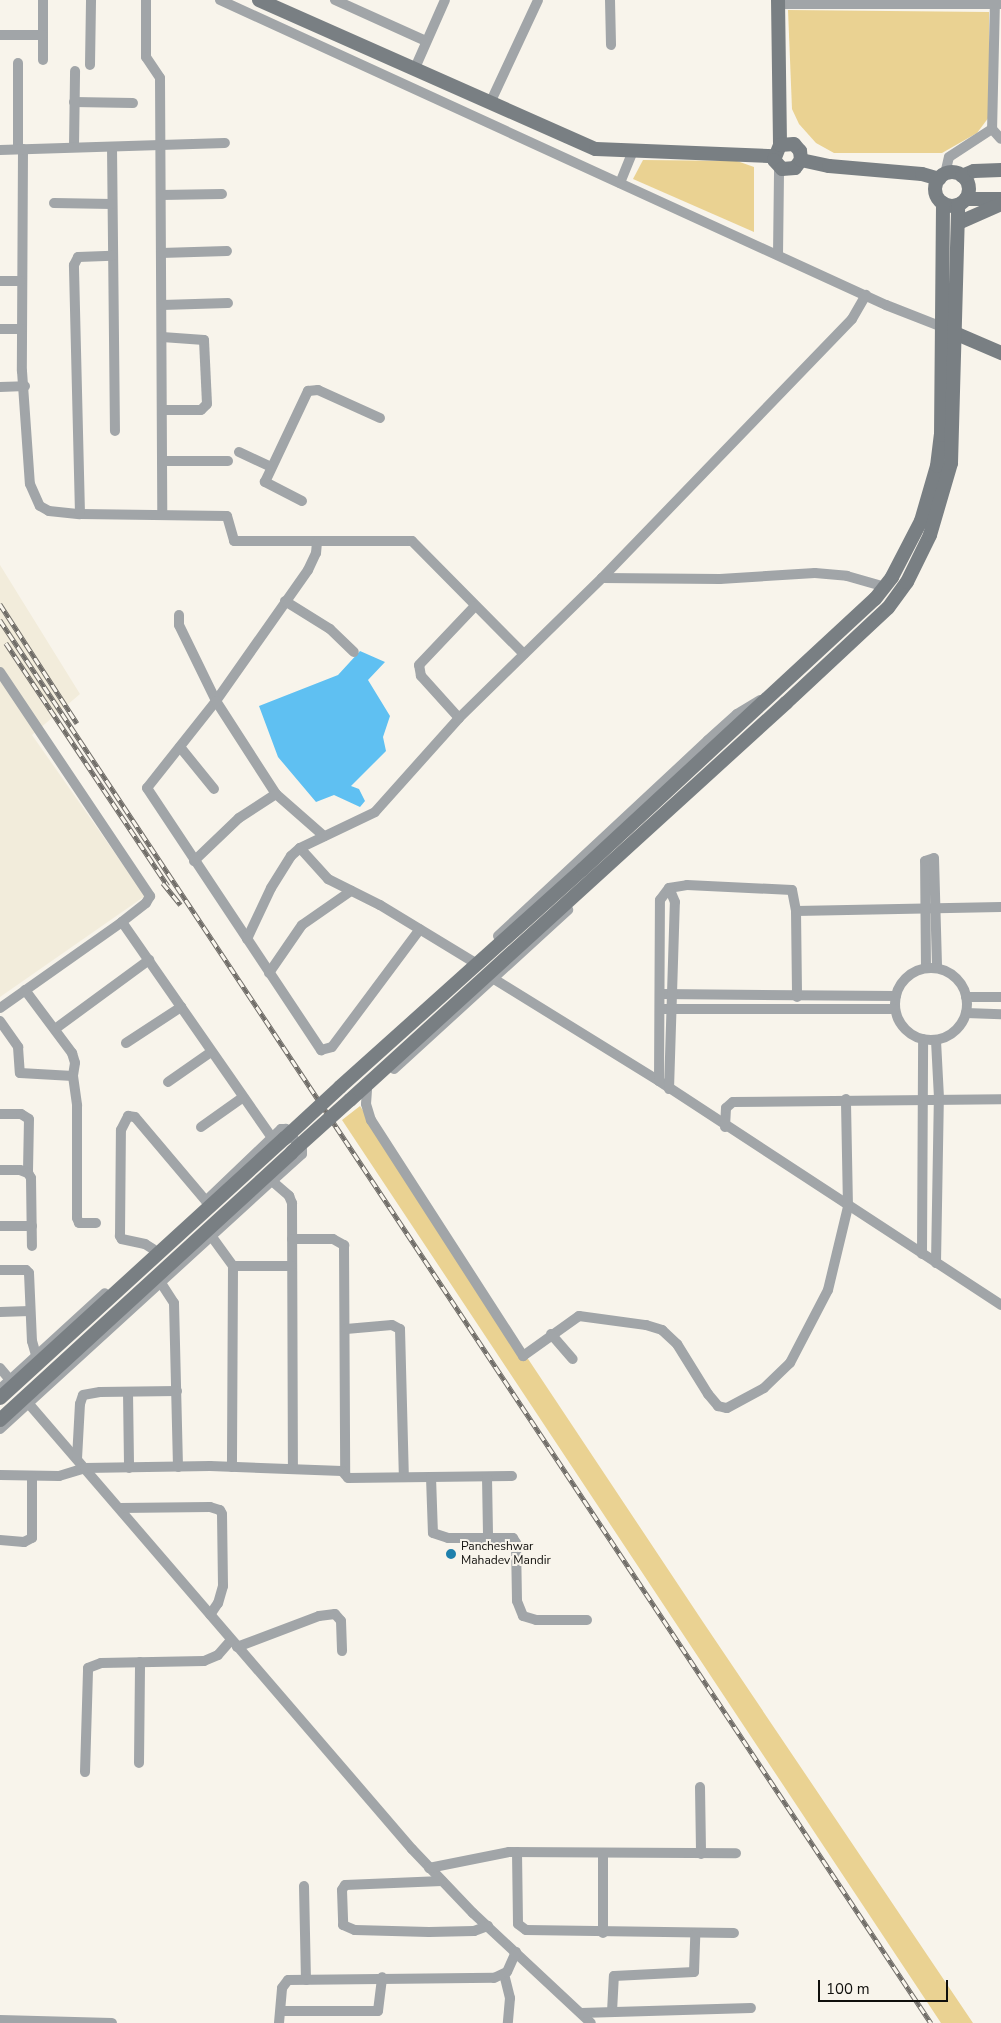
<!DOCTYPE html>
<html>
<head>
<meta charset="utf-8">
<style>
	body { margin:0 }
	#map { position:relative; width:1001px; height:2023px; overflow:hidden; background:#f8f4eb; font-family:"Nunito Sans",sans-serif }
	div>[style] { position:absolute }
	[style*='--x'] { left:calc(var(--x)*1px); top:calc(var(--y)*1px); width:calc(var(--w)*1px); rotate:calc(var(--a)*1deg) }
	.built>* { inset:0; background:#f2ecdb }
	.green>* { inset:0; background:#ead292 }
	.water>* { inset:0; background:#5fc0f2 }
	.street>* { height:10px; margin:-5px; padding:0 5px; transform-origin:5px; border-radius:5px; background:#a1a5a8 }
	.street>.ring { margin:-5px; padding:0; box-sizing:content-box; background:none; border:10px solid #a1a5a8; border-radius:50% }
	.secondary>* { height:14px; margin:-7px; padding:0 7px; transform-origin:7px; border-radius:7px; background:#797f83 }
	.secondary>.ring { margin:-7px; padding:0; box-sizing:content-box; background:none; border:14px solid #797f83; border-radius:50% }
	.rail>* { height:4.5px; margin-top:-2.25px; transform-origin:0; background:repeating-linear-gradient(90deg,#f8f4eb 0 8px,#706d68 0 16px); box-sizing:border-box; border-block:1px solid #706d68 }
	.secondary-bridge>* { height:14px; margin:-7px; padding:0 7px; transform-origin:7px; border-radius:7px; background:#797f83 }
	.dots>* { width:14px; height:14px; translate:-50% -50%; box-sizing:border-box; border:2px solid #f8f4eb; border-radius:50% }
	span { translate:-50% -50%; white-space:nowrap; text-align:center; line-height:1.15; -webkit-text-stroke:4px #f8f4eb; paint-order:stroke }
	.poi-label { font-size:12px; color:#100f0c }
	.left { translate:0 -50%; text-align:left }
	.scale { position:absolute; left:818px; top:1980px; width:130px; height:22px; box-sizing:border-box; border:2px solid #100f0c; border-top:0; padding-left:6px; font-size:15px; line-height:18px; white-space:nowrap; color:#100f0c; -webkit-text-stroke:4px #f8f4eb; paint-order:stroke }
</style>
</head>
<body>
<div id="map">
	<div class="built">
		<i style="clip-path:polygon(0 565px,80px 694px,32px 735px,145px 896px,0 997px)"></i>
	</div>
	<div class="green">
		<i style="clip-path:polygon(788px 10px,989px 12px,989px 117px,977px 133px,942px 153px,834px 153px,816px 143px,799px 124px,792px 109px)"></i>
		<i style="clip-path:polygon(643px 160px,737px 161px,754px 167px,754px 232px,633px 179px)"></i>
		<i style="clip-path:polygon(360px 1106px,703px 1622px,973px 2023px,941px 2023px,342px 1120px)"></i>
	</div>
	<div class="water">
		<i style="clip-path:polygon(360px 651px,385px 662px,368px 680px,390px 716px,383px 737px,386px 751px,351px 786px,359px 789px,365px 801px,360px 807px,334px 795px,316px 802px,278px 757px,259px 706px,338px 675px)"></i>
	</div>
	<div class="street">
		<i style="--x:43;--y:0;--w:60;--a:90"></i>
		<i style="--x:146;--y:0;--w:57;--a:90"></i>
		<i style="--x:146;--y:57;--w:25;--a:56"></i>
		<i style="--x:160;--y:78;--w:435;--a:89.7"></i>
		<i style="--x:220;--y:0;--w:733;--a:24.61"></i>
		<i style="--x:886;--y:305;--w:60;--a:21.4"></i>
		<i style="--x:335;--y:0;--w:100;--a:24.3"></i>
		<i style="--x:610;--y:0;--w:45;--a:88.7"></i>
		<i style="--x:995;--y:0;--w:129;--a:91.3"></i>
		<i style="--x:992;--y:129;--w:13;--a:48"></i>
		<i style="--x:778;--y:4;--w:223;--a:0"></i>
		<i style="--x:0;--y:35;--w:43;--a:0"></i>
		<i style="--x:90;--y:65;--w:65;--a:-89.1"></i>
		<i style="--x:415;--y:68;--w:74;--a:-66.2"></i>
		<i style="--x:491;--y:101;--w:111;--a:-65"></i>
		<i style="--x:74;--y:102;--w:59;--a:1"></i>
		<i style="--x:74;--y:147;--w:76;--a:-89.2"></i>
		<i style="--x:112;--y:147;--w:284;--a:89.4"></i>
		<i style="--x:18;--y:149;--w:86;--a:-90"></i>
		<i style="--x:23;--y:149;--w:222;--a:90.3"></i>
		<i style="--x:22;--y:371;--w:113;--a:86"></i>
		<i style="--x:30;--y:484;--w:24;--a:66"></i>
		<i style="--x:40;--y:506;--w:10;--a:29"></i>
		<i style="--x:49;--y:511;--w:31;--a:6"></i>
		<i style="--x:80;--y:514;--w:147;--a:0.8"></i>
		<i style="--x:227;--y:516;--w:26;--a:74"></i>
		<i style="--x:234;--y:541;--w:178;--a:0"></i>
		<i style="--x:412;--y:541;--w:159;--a:45.3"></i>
		<i style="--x:0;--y:150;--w:225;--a:-1.8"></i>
		<i style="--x:945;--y:174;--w:17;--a:-77"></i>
		<i style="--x:949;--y:157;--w:51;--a:-33.1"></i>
		<i style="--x:620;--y:183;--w:35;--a:-68"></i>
		<i style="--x:161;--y:195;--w:61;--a:-0.9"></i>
		<i style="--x:54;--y:203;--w:58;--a:1"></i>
		<i style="--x:161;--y:253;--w:66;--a:-1.7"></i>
		<i style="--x:778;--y:255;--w:88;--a:-89.3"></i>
		<i style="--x:0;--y:281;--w:21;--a:0"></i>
		<i style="--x:162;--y:305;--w:66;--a:-1.7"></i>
		<i style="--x:0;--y:329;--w:22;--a:0"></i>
		<i style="--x:0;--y:387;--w:25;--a:-2"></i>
		<i style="--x:162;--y:410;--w:39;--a:0"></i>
		<i style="--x:201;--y:410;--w:8;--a:-45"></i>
		<i style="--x:207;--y:404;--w:64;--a:-92.7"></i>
		<i style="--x:204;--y:340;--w:42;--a:-175.9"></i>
		<i style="--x:239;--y:452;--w:35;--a:25"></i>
		<i style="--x:162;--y:461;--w:66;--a:0"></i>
		<i style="--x:302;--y:501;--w:42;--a:-152.8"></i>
		<i style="--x:265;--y:482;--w:101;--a:-64.7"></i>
		<i style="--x:308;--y:391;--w:10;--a:-6"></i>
		<i style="--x:318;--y:390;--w:68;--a:24.3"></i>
		<i style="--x:80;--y:514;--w:249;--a:-91.4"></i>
		<i style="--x:74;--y:265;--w:9;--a:-63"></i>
		<i style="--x:78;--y:257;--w:34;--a:-2"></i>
		<i style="--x:317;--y:542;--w:11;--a:95"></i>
		<i style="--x:316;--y:553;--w:19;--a:115"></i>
		<i style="--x:308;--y:570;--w:160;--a:125.1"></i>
		<i style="--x:216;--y:701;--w:111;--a:128.4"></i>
		<i style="--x:147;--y:788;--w:315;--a:56.4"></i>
		<i style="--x:321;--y:1050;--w:11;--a:-15"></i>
		<i style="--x:332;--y:1047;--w:147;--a:-53.3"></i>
		<i style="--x:602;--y:578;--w:118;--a:0.5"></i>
		<i style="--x:720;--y:579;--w:95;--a:-3.6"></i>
		<i style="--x:815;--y:573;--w:32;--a:5"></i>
		<i style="--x:847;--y:576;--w:40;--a:16"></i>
		<i style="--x:285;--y:601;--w:53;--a:31.9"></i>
		<i style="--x:330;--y:629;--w:33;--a:44"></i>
		<i style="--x:179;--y:615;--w:10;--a:90"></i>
		<i style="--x:179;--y:625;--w:85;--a:64"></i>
		<i style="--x:216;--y:701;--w:111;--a:57.2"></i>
		<i style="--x:276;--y:794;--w:64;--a:41.2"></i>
		<i style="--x:0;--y:672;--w:270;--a:56.2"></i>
		<i style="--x:150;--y:896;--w:8;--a:120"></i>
		<i style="--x:146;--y:903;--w:31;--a:142"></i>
		<i style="--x:122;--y:922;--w:149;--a:144.8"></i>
		<i style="--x:459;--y:718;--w:57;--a:-132.1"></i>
		<i style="--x:421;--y:676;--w:11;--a:-100"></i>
		<i style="--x:419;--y:665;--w:81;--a:-46.5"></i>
		<i style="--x:180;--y:747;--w:54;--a:51"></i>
		<i style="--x:300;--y:848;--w:42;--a:47.9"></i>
		<i style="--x:328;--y:879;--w:58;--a:26.6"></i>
		<i style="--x:380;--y:905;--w:108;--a:31.3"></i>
		<i style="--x:194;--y:861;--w:62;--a:-43.7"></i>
		<i style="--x:239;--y:818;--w:44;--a:-33"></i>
		<i style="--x:796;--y:911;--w:205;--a:-1.1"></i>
		<i style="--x:122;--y:922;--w:263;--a:55.2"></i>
		<i style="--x:498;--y:936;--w:287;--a:-43"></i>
		<i style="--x:708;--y:740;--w:39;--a:-42"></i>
		<i style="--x:737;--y:714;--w:27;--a:-31"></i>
		<i style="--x:247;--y:939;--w:56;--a:-64.8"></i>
		<i style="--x:271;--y:888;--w:38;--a:-58"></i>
		<i style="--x:291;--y:856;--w:12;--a:-42"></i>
		<i style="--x:300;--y:848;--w:83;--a:-25.6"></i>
		<i style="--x:375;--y:812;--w:126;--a:-48.2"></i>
		<i style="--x:459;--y:718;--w:200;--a:-44.4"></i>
		<i style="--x:602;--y:578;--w:360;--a:-46"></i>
		<i style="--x:852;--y:319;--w:28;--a:-60"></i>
		<i style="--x:926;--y:968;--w:107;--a:-90.5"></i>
		<i style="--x:925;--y:861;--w:9;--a:-18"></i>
		<i style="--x:934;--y:858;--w:110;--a:88.4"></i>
		<i class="ring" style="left:895px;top:968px;width:62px;height:62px"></i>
		<i style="--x:269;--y:973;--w:58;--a:-55.5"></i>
		<i style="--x:302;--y:925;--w:60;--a:-34.8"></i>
		<i style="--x:494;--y:979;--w:194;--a:31.7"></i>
		<i style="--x:659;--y:1081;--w:409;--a:33.2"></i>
		<i style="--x:25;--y:990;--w:79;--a:53.3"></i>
		<i style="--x:72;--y:1053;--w:10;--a:73"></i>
		<i style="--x:75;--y:1063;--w:13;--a:99"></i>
		<i style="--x:660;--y:994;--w:236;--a:0.5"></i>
		<i style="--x:966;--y:997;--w:35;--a:0"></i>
		<i style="--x:660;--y:1009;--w:235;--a:0"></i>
		<i style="--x:966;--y:1013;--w:35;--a:2"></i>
		<i style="--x:0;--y:1021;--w:32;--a:55"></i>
		<i style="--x:18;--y:1047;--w:26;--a:86"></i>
		<i style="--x:20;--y:1073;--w:53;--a:3.2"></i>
		<i style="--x:73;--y:1076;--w:30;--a:82"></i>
		<i style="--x:77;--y:1106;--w:112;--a:90"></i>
		<i style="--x:77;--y:1218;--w:5;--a:68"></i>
		<i style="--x:79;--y:1223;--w:17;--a:0"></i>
		<i style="--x:55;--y:1029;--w:117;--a:-36.3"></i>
		<i style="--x:126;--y:1043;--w:66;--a:-33.2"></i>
		<i style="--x:394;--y:1069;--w:236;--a:-42.4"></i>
		<i style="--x:659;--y:1081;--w:181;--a:-89.7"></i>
		<i style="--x:660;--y:900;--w:15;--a:-53"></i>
		<i style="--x:669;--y:888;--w:18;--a:-9"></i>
		<i style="--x:687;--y:885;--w:105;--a:2.7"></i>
		<i style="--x:792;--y:890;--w:21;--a:79"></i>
		<i style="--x:796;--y:911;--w:86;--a:89.3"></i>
		<i style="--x:168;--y:1082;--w:52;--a:-34.9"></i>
		<i style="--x:669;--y:1089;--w:187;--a:-88.2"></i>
		<i style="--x:675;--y:902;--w:15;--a:-113"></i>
		<i style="--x:367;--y:1090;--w:14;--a:94"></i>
		<i style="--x:366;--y:1104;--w:17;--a:73"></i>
		<i style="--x:371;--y:1120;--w:281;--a:57.2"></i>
		<i style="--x:523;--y:1356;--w:69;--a:-35.5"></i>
		<i style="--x:579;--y:1316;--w:68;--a:7.7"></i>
		<i style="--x:646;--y:1325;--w:17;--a:17"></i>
		<i style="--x:662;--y:1330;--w:21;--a:43"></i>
		<i style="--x:677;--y:1344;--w:59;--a:58.2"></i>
		<i style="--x:708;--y:1394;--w:16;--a:50"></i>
		<i style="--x:718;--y:1406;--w:9;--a:13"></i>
		<i style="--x:727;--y:1408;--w:42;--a:-28.4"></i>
		<i style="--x:764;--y:1388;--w:36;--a:-44"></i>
		<i style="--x:790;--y:1363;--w:82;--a:-62.5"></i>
		<i style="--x:828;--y:1290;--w:85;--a:-76.5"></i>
		<i style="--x:848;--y:1207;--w:108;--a:-91.1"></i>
		<i style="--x:0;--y:1114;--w:21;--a:0"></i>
		<i style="--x:21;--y:1114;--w:9;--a:32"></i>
		<i style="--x:29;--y:1119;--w:54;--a:91.1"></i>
		<i style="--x:201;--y:1127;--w:50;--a:-35.3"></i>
		<i style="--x:725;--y:1127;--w:19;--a:-87"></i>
		<i style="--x:726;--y:1108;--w:9;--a:-41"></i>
		<i style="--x:733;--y:1102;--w:268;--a:-0.6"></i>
		<i style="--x:0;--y:1170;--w:20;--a:0"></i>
		<i style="--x:20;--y:1170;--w:9;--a:21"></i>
		<i style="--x:28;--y:1173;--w:6;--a:59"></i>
		<i style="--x:31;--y:1178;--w:68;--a:89.2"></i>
		<i style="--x:272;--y:1181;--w:23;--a:41"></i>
		<i style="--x:289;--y:1196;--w:8;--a:67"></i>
		<i style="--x:292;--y:1203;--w:266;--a:89.8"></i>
		<i style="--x:0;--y:1226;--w:32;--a:0"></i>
		<i style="--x:212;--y:1237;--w:36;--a:54"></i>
		<i style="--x:233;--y:1266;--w:201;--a:90.3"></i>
		<i style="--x:292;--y:1239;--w:41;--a:0"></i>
		<i style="--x:333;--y:1239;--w:13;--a:29"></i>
		<i style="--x:344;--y:1245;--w:228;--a:89.7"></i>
		<i style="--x:153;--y:1249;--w:9;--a:-148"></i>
		<i style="--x:145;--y:1244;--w:24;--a:-168"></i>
		<i style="--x:122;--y:1239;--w:4;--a:-124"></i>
		<i style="--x:120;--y:1236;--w:106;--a:-89.5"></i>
		<i style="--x:121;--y:1130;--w:16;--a:-63"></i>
		<i style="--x:128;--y:1116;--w:7;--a:8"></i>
		<i style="--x:135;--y:1117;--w:110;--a:49.8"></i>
		<i style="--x:922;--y:1254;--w:215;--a:-89.7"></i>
		<i style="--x:936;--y:1263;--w:165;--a:-89"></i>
		<i style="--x:939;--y:1098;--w:58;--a:-93"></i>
		<i style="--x:233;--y:1266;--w:59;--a:0"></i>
		<i style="--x:0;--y:1270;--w:26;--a:0"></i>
		<i style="--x:26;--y:1270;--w:4;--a:45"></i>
		<i style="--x:29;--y:1273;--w:68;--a:87.5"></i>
		<i style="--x:32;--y:1341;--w:15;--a:74"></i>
		<i style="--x:161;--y:1283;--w:24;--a:57"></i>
		<i style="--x:174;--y:1303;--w:164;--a:88.6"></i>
		<i style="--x:0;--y:1312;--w:30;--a:-2"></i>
		<i style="--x:346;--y:1329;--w:46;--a:-5"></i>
		<i style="--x:392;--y:1325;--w:9;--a:27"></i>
		<i style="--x:400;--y:1329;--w:148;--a:88.5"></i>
		<i style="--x:551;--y:1334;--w:33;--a:49"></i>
		<i style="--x:0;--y:1368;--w:16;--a:50"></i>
		<i style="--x:0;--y:1389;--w:142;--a:-42.4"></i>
		<i style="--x:128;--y:1392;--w:76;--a:89.2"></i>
		<i style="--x:29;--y:1404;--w:587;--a:49.28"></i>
		<i style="--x:412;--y:1849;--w:88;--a:46.4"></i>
		<i style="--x:473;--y:1913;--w:161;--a:43"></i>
		<i style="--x:0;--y:1429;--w:368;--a:-42.4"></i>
		<i style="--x:272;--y:1181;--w:40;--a:-42"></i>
		<i style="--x:302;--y:1154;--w:5;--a:-90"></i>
		<i style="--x:302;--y:1149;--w:26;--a:-129"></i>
		<i style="--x:286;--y:1129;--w:5;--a:180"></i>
		<i style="--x:281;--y:1129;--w:104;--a:136.2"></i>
		<i style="--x:77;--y:1459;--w:55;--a:-86.9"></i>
		<i style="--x:80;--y:1404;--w:9;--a:-72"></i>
		<i style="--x:83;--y:1395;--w:17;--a:-10"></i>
		<i style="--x:100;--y:1392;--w:77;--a:-0.7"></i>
		<i style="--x:0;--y:1475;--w:59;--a:1"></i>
		<i style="--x:59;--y:1476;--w:27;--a:-17"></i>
		<i style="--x:85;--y:1468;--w:125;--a:-0.9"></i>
		<i style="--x:210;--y:1466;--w:132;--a:2.2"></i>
		<i style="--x:342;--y:1471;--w:9;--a:49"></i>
		<i style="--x:348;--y:1478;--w:164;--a:-0.7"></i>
		<i style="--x:431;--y:1477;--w:56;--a:88"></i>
		<i style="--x:433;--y:1533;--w:16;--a:18"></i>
		<i style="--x:448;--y:1538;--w:65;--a:0"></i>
		<i style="--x:513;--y:1538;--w:6;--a:59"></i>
		<i style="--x:516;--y:1543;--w:58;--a:89"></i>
		<i style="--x:517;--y:1601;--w:16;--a:68"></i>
		<i style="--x:523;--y:1616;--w:14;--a:17"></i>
		<i style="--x:536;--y:1620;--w:51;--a:0"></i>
		<i style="--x:487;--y:1477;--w:60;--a:89"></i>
		<i style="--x:120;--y:1508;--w:90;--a:-0.6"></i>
		<i style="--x:210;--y:1507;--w:10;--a:17"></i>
		<i style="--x:220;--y:1510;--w:4;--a:63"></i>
		<i style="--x:222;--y:1514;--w:72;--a:89.2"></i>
		<i style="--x:223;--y:1586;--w:18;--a:106"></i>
		<i style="--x:218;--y:1603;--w:14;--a:124"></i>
		<i style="--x:0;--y:1540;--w:24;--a:5"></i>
		<i style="--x:24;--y:1542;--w:9;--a:-27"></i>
		<i style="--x:32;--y:1538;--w:62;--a:-90"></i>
		<i style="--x:237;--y:1647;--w:88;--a:-20.7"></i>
		<i style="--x:319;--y:1616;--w:16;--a:-7"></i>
		<i style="--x:335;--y:1614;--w:9;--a:49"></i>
		<i style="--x:341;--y:1621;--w:30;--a:88"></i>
		<i style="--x:139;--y:1763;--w:101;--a:-89.4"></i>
		<i style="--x:85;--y:1772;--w:104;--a:-88.3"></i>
		<i style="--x:88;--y:1668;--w:14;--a:-21"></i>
		<i style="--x:101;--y:1663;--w:103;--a:-1.1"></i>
		<i style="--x:204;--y:1661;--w:15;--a:-23"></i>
		<i style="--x:218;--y:1655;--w:20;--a:-49"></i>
		<i style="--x:700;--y:1787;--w:67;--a:89.1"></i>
		<i style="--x:517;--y:1852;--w:72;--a:89.2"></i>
		<i style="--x:518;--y:1924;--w:10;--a:37"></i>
		<i style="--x:526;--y:1930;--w:208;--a:0.8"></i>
		<i style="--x:429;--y:1868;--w:82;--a:-11.3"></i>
		<i style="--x:509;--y:1852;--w:227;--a:0.3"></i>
		<i style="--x:442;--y:1881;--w:97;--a:177.6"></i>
		<i style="--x:345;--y:1885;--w:6;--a:121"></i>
		<i style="--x:342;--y:1890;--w:35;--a:88"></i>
		<i style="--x:343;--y:1925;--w:13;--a:23"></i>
		<i style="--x:355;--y:1930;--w:74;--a:1.5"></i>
		<i style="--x:429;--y:1932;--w:45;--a:-1.3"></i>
		<i style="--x:474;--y:1931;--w:15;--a:-20"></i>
		<i style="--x:304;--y:1886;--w:94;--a:88.8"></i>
		<i style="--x:603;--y:1933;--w:79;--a:-90"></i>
		<i style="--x:504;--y:1974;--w:25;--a:76"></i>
		<i style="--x:510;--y:1998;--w:25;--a:95"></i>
		<i style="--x:281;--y:2011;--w:97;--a:0"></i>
		<i style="--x:378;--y:2011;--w:34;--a:-83"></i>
		<i style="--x:612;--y:2012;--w:36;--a:-87"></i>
		<i style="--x:614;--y:1976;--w:80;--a:-2.9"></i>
		<i style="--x:694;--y:1972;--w:38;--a:-88"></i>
		<i style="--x:581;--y:2013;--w:170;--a:-1.7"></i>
		<i style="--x:0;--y:2020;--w:112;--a:1.5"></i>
		<i style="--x:279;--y:2023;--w:35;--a:-85"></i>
		<i style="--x:282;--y:1988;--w:10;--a:-53"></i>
		<i style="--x:288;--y:1980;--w:206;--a:-0.6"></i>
		<i style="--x:494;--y:1978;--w:14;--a:-25"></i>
		<i style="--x:507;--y:1972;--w:22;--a:-66"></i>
	</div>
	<div class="secondary">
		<i style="--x:259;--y:0;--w:368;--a:23.9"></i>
		<i style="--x:596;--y:149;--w:178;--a:2.3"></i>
		<i style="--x:778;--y:0;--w:145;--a:89.2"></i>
		<i style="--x:780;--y:145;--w:16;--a:112"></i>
		<i style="--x:774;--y:160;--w:12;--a:48"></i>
		<i style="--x:782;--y:169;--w:13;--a:-4"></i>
		<i style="--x:795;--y:168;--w:10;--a:-53"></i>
		<i style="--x:801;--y:160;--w:9;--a:-96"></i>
		<i style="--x:800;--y:151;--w:9;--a:-131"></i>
		<i style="--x:794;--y:144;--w:14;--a:176"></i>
		<i style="--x:801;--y:160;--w:29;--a:12"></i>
		<i style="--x:829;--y:166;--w:93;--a:4.9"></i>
		<i style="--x:922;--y:174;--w:18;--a:16"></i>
		<i class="ring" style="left:935px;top:172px;width:20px;height:20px"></i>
		<i style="--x:962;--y:176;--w:13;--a:-23"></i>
		<i style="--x:974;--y:171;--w:27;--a:-2"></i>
		<i style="--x:966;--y:199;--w:35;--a:0"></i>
		<i style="--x:958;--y:223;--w:47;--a:-23.8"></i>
		<i style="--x:950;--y:331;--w:56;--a:23.3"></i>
		<i style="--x:340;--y:1087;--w:326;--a:-41.9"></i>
		<i style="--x:583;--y:869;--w:398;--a:-42.8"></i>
		<i style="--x:875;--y:599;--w:28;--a:-52"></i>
		<i style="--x:892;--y:577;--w:63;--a:-62.6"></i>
		<i style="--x:921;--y:521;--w:57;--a:-73.8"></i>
		<i style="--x:937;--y:466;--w:31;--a:-83"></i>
		<i style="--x:941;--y:435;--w:232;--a:-89.5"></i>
		<i style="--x:350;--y:1100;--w:590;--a:-42.32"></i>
		<i style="--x:786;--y:703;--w:139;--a:-43"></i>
		<i style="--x:888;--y:608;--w:32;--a:-54"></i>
		<i style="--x:907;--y:582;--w:52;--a:-63.9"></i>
		<i style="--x:930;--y:535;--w:75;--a:-73.7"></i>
		<i style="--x:951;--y:463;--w:258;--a:-88.4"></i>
		<i style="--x:0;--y:1398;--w:386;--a:-42.4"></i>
		<i style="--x:0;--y:1420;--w:396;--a:-42.5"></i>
	</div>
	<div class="rail">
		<i style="--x:0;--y:604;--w:142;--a:57.1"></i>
		<i style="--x:0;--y:620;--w:1684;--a:56.43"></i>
		<i style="--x:6;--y:643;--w:292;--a:56.3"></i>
		<i style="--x:163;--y:883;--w:28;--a:51"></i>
	</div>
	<div class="secondary-bridge">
		<i style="--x:285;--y:1138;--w:75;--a:-42.8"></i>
		<i style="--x:292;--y:1152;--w:78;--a:-41.9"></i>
	</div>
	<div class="dots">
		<i style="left:451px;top:1554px;background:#1f80ac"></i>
	</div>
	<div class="poi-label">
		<span class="left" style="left:461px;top:1554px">Pancheshwar<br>Mahadev Mandir</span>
	</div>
	<div class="scale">100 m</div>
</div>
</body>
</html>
